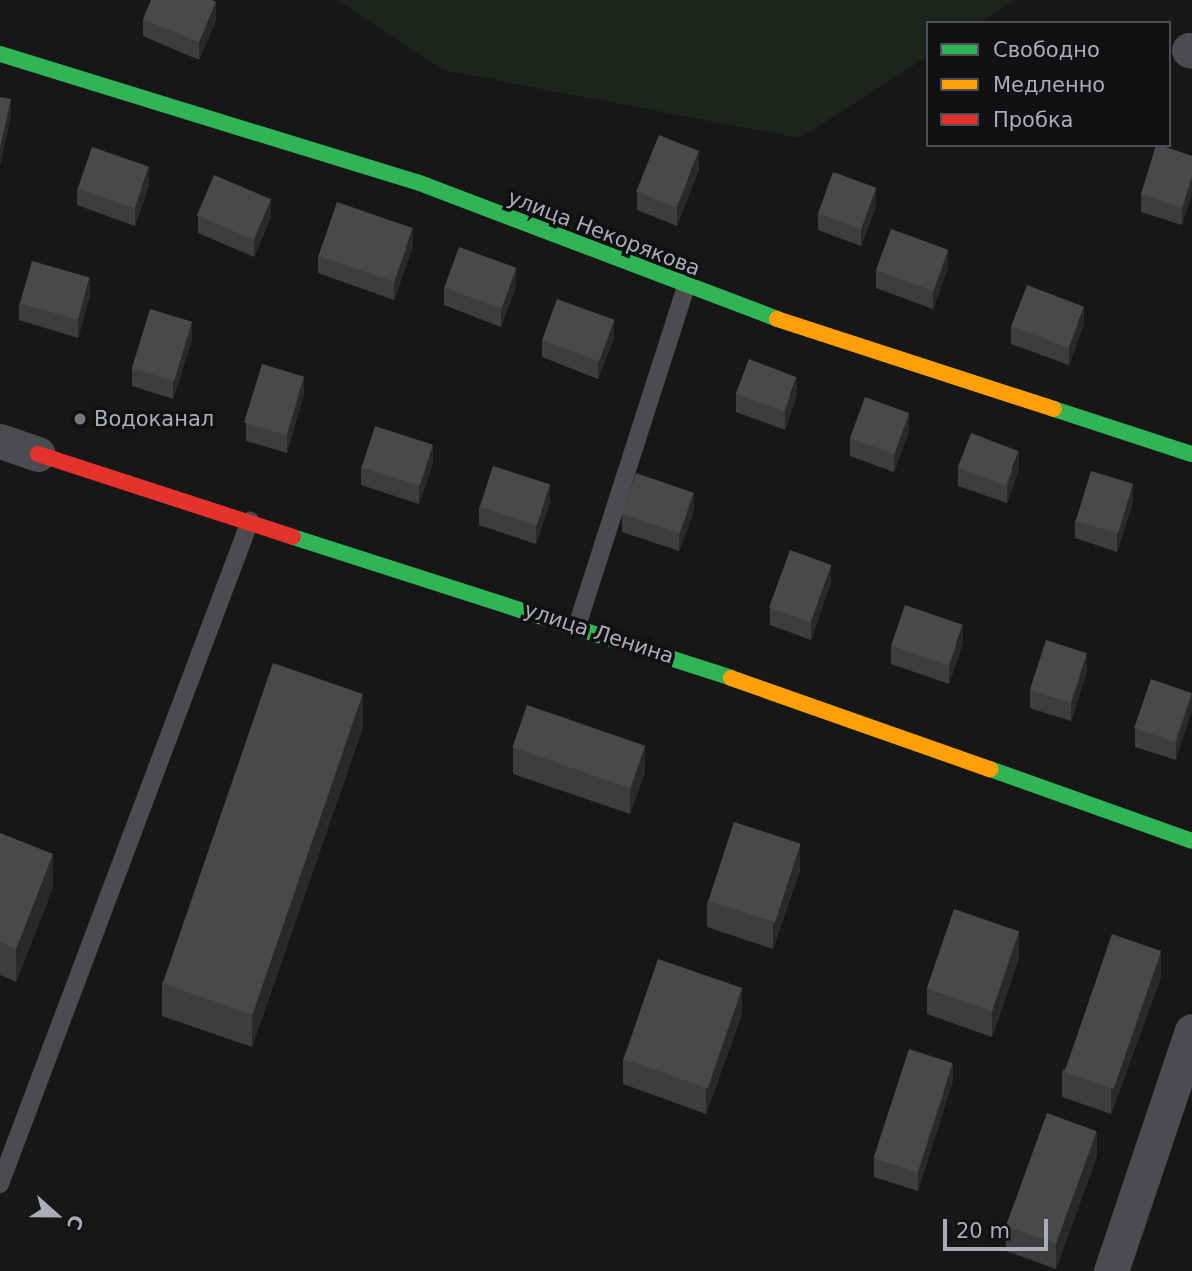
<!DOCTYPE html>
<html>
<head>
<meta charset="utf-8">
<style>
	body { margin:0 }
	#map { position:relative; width:1192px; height:1271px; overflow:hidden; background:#171717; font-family:"DejaVu Sans",sans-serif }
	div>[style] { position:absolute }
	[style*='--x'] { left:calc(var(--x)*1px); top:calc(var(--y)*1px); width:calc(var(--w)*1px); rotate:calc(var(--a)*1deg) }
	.green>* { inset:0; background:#1d241e }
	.lane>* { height:18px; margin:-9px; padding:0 9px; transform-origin:9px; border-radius:9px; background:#4b4c50 }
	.street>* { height:35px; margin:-17.5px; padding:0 17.5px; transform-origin:17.5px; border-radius:17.5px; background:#4b4c50 }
	.fast>* { height:16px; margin:-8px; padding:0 8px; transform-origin:8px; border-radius:8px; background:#30b455 }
	.slow>* { height:16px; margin:-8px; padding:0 8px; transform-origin:8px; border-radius:8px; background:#ff9f0a }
	.jam>* { height:16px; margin:-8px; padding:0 8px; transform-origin:8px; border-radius:8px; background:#e5322d }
	.wall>* { inset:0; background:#3d3d3f }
	.shaded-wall>* { inset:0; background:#29292a }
	.building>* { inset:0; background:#49494c; transform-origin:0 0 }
	.dots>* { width:19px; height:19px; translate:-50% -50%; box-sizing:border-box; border:4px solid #111113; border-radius:50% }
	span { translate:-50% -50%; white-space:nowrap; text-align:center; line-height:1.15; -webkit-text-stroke:7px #111113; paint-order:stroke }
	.street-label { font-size:21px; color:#a8adb8 }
	.poi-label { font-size:21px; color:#a8adb8 }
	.left { translate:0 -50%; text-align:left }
	.legend { position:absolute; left:926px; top:21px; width:245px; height:126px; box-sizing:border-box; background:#111113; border:2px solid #4d4f55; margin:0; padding:9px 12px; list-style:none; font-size:21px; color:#a8adb8 }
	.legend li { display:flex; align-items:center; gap:14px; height:35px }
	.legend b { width:35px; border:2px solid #4d4f55 }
	.north { position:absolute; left:21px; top:1180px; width:70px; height:70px; -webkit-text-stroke:5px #111113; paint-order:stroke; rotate:111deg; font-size:19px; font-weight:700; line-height:28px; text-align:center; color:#a8adb8 }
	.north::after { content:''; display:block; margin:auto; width:24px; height:32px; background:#a8adb8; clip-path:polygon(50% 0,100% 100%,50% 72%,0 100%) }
	.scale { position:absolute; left:943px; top:1219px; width:105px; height:32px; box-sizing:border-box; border:4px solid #a8adb8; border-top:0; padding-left:9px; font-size:21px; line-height:24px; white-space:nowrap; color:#a8adb8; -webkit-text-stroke:5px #111113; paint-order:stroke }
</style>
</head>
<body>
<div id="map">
	<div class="green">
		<i style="clip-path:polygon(337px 0,1015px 0,979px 23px,928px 23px,928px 56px,800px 138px,443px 70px)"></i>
	</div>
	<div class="lane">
		<i style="--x:577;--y:626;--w:354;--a:-72.2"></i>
		<i style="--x:0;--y:1184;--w:709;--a:-69.34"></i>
	</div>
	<div class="street">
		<i style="--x:1189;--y:50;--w:3;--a:18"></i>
		<i style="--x:0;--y:441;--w:40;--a:18.9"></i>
		<i style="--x:1111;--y:1271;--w:253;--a:-71.4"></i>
	</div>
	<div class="fast">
		<i style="--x:0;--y:54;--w:436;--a:17.1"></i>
		<i style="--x:417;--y:182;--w:385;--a:20.8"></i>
		<i style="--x:1054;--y:409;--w:145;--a:18.1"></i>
		<i style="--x:293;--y:537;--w:460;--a:17.8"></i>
		<i style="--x:990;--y:769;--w:214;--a:19.6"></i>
	</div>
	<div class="slow">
		<i style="--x:777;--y:319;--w:291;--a:18"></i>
		<i style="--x:731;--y:678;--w:275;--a:19.4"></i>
	</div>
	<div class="jam">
		<i style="--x:38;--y:454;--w:268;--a:18"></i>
	</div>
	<div class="wall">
		<i style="clip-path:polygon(143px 19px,216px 20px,199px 60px,143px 36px)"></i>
		<i style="clip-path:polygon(1192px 156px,1182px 225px,1141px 212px,1141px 194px)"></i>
		<i style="clip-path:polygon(699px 169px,677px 226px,637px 210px,637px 192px)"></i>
		<i style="clip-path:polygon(149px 185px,135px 226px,77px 205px,77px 188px)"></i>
		<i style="clip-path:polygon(876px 206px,861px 246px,818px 230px,818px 213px)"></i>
		<i style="clip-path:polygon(198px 216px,271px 217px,254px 257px,198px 233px)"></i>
		<i style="clip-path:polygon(413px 246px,394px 300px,318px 273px,318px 256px)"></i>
		<i style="clip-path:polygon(948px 268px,933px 309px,876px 288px,876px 270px)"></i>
		<i style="clip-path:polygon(516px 286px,501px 327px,444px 305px,444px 287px)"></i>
		<i style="clip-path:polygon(90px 296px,78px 338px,19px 320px,19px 303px)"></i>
		<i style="clip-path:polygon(1084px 324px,1069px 365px,1011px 344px,1011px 326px)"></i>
		<i style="clip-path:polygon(614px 338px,598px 379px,542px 357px,542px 340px)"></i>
		<i style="clip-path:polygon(192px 340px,173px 399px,132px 386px,132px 368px)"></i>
		<i style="clip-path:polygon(304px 394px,287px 453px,246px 441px,246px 423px)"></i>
		<i style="clip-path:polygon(736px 394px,797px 395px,785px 430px,736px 412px)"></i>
		<i style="clip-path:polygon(909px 431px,894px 472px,850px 456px,850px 438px)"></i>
		<i style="clip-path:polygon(433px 463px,419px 504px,361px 485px,361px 467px)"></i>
		<i style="clip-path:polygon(958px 468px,1019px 469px,1007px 503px,958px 486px)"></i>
		<i style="clip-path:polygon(1133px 502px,1117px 552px,1075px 538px,1075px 520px)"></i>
		<i style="clip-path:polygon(550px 503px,536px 544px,479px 525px,479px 507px)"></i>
		<i style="clip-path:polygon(694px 511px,679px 551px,622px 532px,622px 514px)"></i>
		<i style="clip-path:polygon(831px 582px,811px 640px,770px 625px,770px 608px)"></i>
		<i style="clip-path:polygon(963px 643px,949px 684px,891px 664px,891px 646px)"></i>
		<i style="clip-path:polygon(1087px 671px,1071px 721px,1030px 708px,1030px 690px)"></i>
		<i style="clip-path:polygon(1192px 693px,1176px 760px,1135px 747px,1135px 729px)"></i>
		<i style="clip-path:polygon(363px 727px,252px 1047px,162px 1016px,162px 983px)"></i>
		<i style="clip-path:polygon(513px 748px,645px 772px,630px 814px,513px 774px)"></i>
		<i style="clip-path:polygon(0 833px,53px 887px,16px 982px,0 975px)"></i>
		<i style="clip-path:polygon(800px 870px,773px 949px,707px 927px,707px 901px)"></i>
		<i style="clip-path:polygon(1019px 958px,992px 1037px,927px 1014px,927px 989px)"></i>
		<i style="clip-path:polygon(1161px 977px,1111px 1114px,1062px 1097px,1062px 1071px)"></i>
		<i style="clip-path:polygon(742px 1014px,706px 1114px,623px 1084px,623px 1059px)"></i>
		<i style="clip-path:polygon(953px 1080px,918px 1191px,874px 1177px,874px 1159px)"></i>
		<i style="clip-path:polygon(1097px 1156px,1056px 1269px,1006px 1251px,1006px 1226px)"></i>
	</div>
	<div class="shaded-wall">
		<i style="clip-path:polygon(216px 2px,216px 20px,199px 60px,199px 42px)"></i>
		<i style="clip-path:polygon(11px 99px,11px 117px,0 166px,0 148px)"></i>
		<i style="clip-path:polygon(699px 151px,699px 169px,677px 226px,677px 208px)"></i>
		<i style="clip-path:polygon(149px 167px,149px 185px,135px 226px,135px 208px)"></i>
		<i style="clip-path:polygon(1192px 177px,1192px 195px,1182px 225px,1182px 208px)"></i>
		<i style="clip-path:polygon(876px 188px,876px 206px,861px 246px,861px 229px)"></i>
		<i style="clip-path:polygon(271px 199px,271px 217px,254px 257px,254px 239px)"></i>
		<i style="clip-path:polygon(413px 228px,413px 246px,394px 300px,394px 282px)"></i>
		<i style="clip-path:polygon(948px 250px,948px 268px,933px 309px,933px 291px)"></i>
		<i style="clip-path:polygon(516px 268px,516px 286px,501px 327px,501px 309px)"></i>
		<i style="clip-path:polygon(90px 278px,90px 296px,78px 338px,78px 320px)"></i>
		<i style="clip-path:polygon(1084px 307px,1084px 324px,1069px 365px,1069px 348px)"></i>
		<i style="clip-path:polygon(614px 320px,614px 338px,598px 379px,598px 361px)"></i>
		<i style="clip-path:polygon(192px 322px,192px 340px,173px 399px,173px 381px)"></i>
		<i style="clip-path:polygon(304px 377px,304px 394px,287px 453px,287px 435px)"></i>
		<i style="clip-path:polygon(797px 377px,797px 395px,785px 430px,785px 412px)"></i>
		<i style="clip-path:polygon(909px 413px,909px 431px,894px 472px,894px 454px)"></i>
		<i style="clip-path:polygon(433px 445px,433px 463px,419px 504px,419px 486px)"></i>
		<i style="clip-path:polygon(1019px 451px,1019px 469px,1007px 503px,1007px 486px)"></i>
		<i style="clip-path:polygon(1133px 484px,1133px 502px,1117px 552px,1117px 534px)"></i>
		<i style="clip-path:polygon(550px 485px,550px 503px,536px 544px,536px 527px)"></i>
		<i style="clip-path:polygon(694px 493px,694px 511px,679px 551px,679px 534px)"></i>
		<i style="clip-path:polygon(831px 565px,831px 582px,811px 640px,811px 622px)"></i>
		<i style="clip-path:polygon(963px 625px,963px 643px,949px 684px,949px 666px)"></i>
		<i style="clip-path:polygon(1087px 653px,1087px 671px,1071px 721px,1071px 703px)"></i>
		<i style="clip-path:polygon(1192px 693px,1192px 711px,1176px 760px,1176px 743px)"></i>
		<i style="clip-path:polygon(363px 694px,363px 727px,252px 1047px,252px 1014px)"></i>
		<i style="clip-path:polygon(645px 746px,645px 772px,630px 814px,630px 789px)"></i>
		<i style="clip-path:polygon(800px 844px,800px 870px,773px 949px,773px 924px)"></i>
		<i style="clip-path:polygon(53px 854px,53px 887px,16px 982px,16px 949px)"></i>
		<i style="clip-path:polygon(1019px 932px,1019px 958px,992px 1037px,992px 1011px)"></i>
		<i style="clip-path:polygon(1161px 951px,1161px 977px,1111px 1114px,1111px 1089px)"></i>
		<i style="clip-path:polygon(742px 988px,742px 1014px,706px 1114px,706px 1088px)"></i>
		<i style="clip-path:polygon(953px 1063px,953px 1080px,918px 1191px,918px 1173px)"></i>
		<i style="clip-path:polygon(1097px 1131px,1097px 1156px,1056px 1269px,1056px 1243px)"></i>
	</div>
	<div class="building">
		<i style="clip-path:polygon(151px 0,212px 0,216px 2px,199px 42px,143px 19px)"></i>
		<i style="clip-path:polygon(0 97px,11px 99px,0 148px)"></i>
		<i style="left:659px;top:135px;width:43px;height:61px;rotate:22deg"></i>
		<i style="clip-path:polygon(1156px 145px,1160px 145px,1192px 156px,1192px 177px,1182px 208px,1141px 194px)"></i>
		<i style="left:92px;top:147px;width:60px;height:44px;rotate:19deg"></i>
		<i style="left:833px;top:172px;width:46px;height:44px;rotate:20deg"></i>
		<i style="left:214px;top:175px;width:62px;height:44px;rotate:23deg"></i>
		<i style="left:337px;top:202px;width:80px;height:57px;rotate:19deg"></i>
		<i style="left:891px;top:229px;width:61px;height:44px;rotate:20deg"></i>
		<i style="left:459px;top:247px;width:61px;height:43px;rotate:20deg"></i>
		<i style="left:32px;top:261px;width:60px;height:44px;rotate:16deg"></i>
		<i style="left:1027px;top:285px;width:61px;height:44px;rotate:21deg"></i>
		<i style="left:557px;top:299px;width:61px;height:44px;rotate:20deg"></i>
		<i style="left:150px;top:309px;width:44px;height:62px;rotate:17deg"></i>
		<i style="left:749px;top:359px;width:51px;height:37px;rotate:21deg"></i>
		<i style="left:262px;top:364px;width:44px;height:61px;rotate:17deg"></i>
		<i style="left:865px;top:397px;width:47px;height:44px;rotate:20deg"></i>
		<i style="left:375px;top:426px;width:61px;height:43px;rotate:18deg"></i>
		<i style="left:971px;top:433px;width:51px;height:37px;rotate:21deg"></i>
		<i style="left:493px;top:466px;width:60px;height:43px;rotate:18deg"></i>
		<i style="left:1091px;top:471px;width:44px;height:52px;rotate:17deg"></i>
		<i style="left:636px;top:473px;width:61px;height:43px;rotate:19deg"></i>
		<i style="left:790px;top:550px;width:44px;height:61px;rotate:20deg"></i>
		<i style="left:905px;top:605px;width:61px;height:43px;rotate:19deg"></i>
		<i style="left:1046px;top:640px;width:43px;height:52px;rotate:18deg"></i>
		<i style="left:273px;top:663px;width:95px;height:339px;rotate:19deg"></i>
		<i style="left:1151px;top:679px;width:43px;height:52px;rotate:19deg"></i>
		<i style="left:527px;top:705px;width:125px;height:45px;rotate:19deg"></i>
		<i style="left:734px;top:822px;width:70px;height:83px;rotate:18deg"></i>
		<i style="clip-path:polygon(0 833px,53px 854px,16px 949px,0 942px)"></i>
		<i style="left:954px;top:909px;width:69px;height:84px;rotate:19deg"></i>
		<i style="left:1112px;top:934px;width:52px;height:146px;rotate:19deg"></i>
		<i style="left:658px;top:959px;width:89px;height:106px;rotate:19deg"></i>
		<i style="left:909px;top:1049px;width:46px;height:115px;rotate:18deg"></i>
		<i style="left:1047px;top:1113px;width:53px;height:120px;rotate:20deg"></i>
	</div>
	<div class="dots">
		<i style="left:80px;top:419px;background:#757880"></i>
	</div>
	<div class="street-label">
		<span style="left:604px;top:233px;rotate:21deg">улица Некорякова</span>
		<span style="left:599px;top:633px;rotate:18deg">улица Ленина</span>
	</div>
	<div class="poi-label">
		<span class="left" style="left:94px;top:419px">Водоканал</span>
	</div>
	<ul class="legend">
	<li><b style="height:9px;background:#30b455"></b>Свободно</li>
	<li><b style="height:9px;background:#ff9f0a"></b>Медленно</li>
	<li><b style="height:9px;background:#e5322d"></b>Пробка</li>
	</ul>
	<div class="north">С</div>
	<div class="scale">20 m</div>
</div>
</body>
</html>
